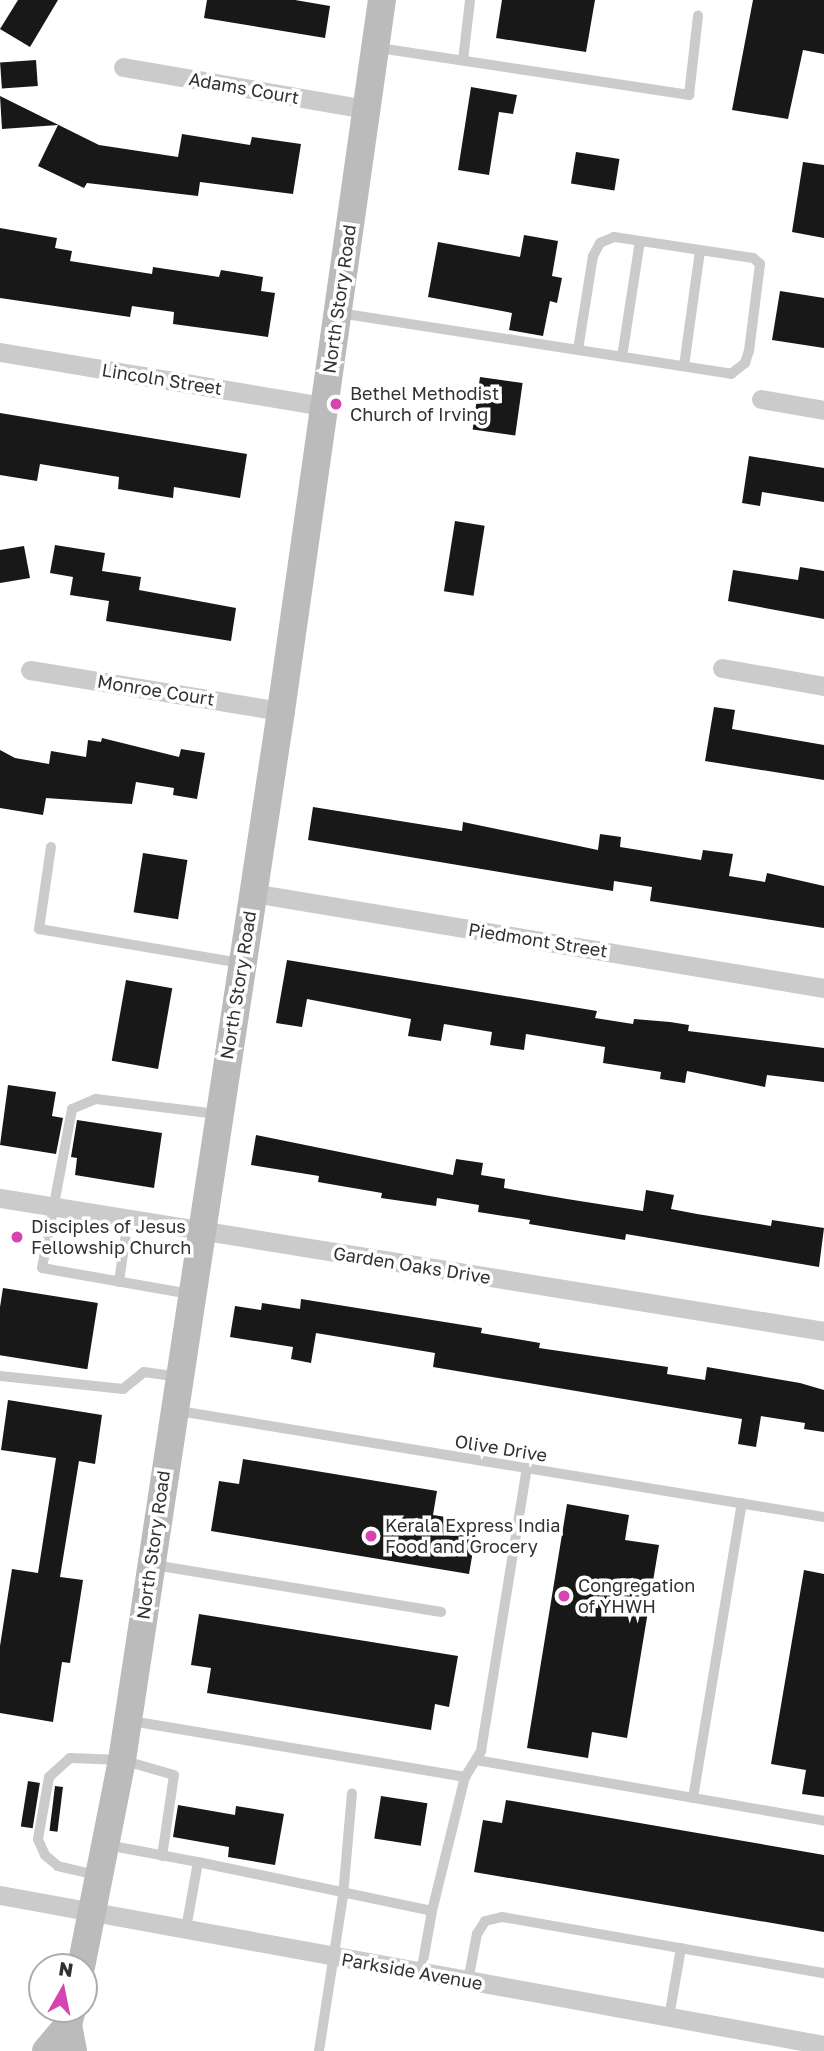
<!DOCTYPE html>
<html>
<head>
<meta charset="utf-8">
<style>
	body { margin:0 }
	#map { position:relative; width:824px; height:2051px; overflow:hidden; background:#fff; font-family:"Golos Text",sans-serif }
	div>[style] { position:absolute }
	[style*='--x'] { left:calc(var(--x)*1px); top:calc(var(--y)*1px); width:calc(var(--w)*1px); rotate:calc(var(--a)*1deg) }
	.building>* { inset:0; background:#181818; transform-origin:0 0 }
	.service>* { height:10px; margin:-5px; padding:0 5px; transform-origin:5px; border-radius:5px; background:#cbcbcb }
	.minor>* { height:19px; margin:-9.5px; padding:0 9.5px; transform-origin:9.5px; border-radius:9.5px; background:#cbcbcb }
	.secondary>* { height:28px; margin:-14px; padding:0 14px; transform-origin:14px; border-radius:14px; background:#bbb }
	.dots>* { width:19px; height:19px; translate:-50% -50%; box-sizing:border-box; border:4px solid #fff; border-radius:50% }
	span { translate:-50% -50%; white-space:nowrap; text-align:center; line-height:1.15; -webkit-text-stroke:7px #fff; paint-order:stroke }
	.street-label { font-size:18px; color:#313131 }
	.poi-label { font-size:18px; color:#313131 }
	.left { translate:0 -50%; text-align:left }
	.north { position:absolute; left:28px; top:1953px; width:70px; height:70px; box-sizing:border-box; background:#fff; border:2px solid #adadad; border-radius:50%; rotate:9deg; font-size:19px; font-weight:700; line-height:28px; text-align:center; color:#313131 }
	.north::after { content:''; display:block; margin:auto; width:24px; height:32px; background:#d843b2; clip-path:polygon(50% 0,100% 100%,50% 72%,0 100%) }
</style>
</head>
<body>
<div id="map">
	<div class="building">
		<i style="clip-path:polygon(18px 0,58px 0,30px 47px,0 29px)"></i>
		<i style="clip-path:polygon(207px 0,295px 0,330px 6px,325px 38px,204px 18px)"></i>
		<i style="clip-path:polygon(502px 0,595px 0,586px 52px,496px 38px)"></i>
		<i style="clip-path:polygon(753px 0,824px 0,824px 54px,803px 50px,788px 119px,732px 110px)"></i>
		<i style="left:36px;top:60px;width:26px;height:36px;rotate:86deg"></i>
		<i style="clip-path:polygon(471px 87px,517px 95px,513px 114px,499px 112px,489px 175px,458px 170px)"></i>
		<i style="clip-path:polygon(0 96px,99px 145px,178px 157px,182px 134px,250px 145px,252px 137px,301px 144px,293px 194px,200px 182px,198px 196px,87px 183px,84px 188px,38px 166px,58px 125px,2px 129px)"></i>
		<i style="left:576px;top:152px;width:44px;height:32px;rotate:9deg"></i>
		<i style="clip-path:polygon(803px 162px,824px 165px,824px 238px,792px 232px)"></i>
		<i style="clip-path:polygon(0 228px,57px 238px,55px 248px,72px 251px,70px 261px,152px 274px,153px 267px,219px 277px,221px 270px,263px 277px,261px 291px,275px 293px,268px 337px,173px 324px,174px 312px,132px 306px,130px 317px,0 298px)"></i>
		<i style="clip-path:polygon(524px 235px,558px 241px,552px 276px,562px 278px,557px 303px,550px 301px,543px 336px,509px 330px,512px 313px,428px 297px,438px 242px,520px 257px)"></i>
		<i style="clip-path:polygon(780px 291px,824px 298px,824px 348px,772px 340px)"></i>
		<i style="left:480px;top:377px;width:43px;height:53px;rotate:8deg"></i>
		<i style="clip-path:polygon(0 413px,247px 454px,240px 498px,174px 487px,173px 498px,118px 489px,119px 477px,40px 464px,37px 481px,0 475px)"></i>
		<i style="clip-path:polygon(749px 456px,824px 468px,824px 502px,762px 492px,760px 506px,742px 503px)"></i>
		<i style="left:455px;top:521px;width:30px;height:71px;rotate:9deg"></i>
		<i style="clip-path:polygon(55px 545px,105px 553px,102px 571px,141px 577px,139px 590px,236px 608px,231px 641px,106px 621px,109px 601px,70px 595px,73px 577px,50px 573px)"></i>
		<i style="clip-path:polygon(24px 546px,30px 578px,0 583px,0 550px)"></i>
		<i style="clip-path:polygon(800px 567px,824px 571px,824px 619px,728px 601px,733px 570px,798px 580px)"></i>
		<i style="clip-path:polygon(714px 707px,735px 710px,732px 729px,824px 745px,824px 780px,705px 761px)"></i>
		<i style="clip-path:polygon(102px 738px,179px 757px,181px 749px,205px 753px,197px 799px,173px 795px,174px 788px,136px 782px,132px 804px,46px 798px,43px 815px,0 808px,0 750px,15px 758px,49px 764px,51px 751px,86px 757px,88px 740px,101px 742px)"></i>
		<i style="clip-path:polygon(313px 807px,462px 831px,463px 822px,598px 850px,600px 834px,621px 837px,620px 847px,701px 860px,703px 850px,733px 854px,729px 876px,765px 882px,767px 873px,824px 886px,824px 928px,650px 901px,652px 887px,614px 881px,613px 891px,308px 840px)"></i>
		<i style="left:143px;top:853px;width:45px;height:60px;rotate:9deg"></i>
		<i style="clip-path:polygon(287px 960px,597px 1011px,595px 1018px,633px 1024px,634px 1019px,670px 1022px,689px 1025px,688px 1031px,824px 1048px,824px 1082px,767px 1075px,765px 1087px,687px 1071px,685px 1083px,660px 1079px,661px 1072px,603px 1063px,605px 1047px,526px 1034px,524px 1050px,490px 1045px,492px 1032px,444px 1024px,441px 1041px,408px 1036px,411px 1019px,307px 999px,302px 1027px,276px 1023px)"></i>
		<i style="left:126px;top:980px;width:47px;height:82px;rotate:10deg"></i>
		<i style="clip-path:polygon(8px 1085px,56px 1092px,52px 1116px,63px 1118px,56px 1154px,0 1145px)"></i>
		<i style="clip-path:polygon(77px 1120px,162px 1133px,154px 1188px,75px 1175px,77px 1158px,71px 1157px)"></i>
		<i style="clip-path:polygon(256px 1135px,453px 1175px,456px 1159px,483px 1163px,481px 1175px,505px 1179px,504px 1188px,567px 1199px,643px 1211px,646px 1190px,674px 1195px,671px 1209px,697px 1214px,771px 1226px,772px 1220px,824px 1228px,819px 1267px,626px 1234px,625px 1240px,529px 1224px,530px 1220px,478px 1212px,479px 1205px,437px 1198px,436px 1206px,381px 1198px,382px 1193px,318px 1182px,319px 1176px,251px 1165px)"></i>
		<i style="left:3px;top:1288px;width:96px;height:67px;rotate:9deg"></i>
		<i style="clip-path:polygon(301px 1299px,482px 1328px,481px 1333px,540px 1343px,539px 1348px,668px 1367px,667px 1374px,705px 1380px,707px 1367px,800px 1383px,824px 1390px,824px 1432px,804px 1429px,805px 1423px,761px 1416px,756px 1447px,738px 1444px,742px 1419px,433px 1367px,435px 1353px,316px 1333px,311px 1363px,291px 1359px,293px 1347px,230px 1337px,235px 1306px,261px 1310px,262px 1303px,300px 1309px)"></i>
		<i style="clip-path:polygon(8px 1400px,102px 1415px,95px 1464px,79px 1461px,60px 1577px,83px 1580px,70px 1663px,62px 1662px,53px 1722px,0 1713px,0 1646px,12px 1569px,38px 1573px,56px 1458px,1px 1450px)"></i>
		<i style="clip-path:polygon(243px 1459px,437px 1491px,433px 1515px,478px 1522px,469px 1574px,211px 1531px,219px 1481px,239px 1484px)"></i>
		<i style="clip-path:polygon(567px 1504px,629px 1515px,625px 1540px,659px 1545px,627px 1738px,592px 1732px,588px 1758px,527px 1748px)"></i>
		<i style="clip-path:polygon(804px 1570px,824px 1574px,824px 1797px,802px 1794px,806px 1770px,771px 1764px)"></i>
		<i style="clip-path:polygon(199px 1614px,458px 1656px,449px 1707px,435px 1704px,431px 1730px,207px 1693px,211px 1668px,191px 1665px)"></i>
		<i style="left:28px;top:1781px;width:12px;height:46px;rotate:9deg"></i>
		<i style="left:55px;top:1786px;width:8px;height:45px;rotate:7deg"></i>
		<i style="left:381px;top:1796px;width:47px;height:43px;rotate:9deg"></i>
		<i style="clip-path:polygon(506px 1800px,824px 1855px,824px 1932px,474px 1872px,483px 1820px,502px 1823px)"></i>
		<i style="clip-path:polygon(178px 1805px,235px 1815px,236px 1806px,284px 1814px,275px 1865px,228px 1857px,229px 1847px,173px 1837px)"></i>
	</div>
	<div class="service">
		<i style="--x:379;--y:48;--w:314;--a:8.6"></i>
		<i style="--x:689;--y:95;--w:80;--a:-83.5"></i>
		<i style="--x:463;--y:60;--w:60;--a:-83.3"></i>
		<i style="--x:339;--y:313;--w:397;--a:8.8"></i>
		<i style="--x:731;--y:374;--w:18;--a:-38"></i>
		<i style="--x:745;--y:363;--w:13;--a:-72"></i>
		<i style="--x:749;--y:351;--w:88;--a:-82.8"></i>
		<i style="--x:760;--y:264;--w:9;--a:-139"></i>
		<i style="--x:753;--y:258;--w:141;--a:-171.4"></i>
		<i style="--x:614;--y:237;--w:15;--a:157"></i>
		<i style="--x:600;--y:243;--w:15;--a:118"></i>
		<i style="--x:593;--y:256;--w:95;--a:99.1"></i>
		<i style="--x:622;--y:357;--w:117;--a:-81.2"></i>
		<i style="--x:684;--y:366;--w:117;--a:-82.1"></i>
		<i style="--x:51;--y:847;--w:83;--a:98.3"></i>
		<i style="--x:39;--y:929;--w:205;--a:9.6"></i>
		<i style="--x:119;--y:1282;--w:64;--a:-81.9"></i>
		<i style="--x:190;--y:1294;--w:150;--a:-170"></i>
		<i style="--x:42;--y:1268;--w:162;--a:-79.3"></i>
		<i style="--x:72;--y:1109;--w:26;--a:-23"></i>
		<i style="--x:96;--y:1099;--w:122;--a:7.1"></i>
		<i style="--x:0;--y:1376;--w:124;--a:6"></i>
		<i style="--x:123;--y:1389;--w:27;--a:-39"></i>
		<i style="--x:144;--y:1372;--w:34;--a:8"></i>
		<i style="--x:179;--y:1411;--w:654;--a:9.33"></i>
		<i style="--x:154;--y:1565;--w:291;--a:9.3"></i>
		<i style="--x:131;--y:1721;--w:339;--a:9.5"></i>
		<i style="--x:465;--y:1777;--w:31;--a:-58"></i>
		<i style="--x:481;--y:1751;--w:287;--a:-80.8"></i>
		<i style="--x:476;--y:1760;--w:353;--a:9.9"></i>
		<i style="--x:693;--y:1798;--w:299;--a:-80.6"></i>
		<i style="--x:107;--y:1845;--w:93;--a:10.6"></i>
		<i style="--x:198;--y:1862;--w:68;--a:100.2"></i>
		<i style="--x:198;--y:1862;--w:239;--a:11.8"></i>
		<i style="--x:432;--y:1911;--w:63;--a:100.1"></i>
		<i style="--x:96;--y:1875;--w:39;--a:-167"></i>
		<i style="--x:58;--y:1866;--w:17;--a:-140"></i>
		<i style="--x:45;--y:1855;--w:17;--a:-114"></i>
		<i style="--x:38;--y:1839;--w:63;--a:-79.9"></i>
		<i style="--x:49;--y:1777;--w:28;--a:-42"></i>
		<i style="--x:70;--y:1758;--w:52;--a:2.2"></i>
		<i style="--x:122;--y:1760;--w:54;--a:16.1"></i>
		<i style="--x:174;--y:1775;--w:82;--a:98.4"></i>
		<i style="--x:432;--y:1911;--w:138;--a:-76.2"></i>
		<i style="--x:468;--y:1981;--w:48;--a:-79.2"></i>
		<i style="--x:477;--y:1934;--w:15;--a:-58"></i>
		<i style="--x:485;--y:1921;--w:17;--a:-13"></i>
		<i style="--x:502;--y:1917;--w:327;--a:9.9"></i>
		<i style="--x:669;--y:2017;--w:70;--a:-80.1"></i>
		<i style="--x:319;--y:2051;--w:157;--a:-81.2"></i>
		<i style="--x:343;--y:1896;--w:103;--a:-85"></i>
	</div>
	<div class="minor">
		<i style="--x:123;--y:67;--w:247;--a:9.8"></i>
		<i style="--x:0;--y:352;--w:328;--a:9.5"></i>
		<i style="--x:761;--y:399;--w:64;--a:9.9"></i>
		<i style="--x:722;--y:668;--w:104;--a:10"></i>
		<i style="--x:30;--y:670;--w:254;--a:9.3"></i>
		<i style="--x:253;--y:893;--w:579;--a:9.45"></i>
		<i style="--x:0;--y:1198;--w:835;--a:9.17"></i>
		<i style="--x:0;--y:1895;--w:838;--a:10.32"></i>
	</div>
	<div class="secondary">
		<i style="--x:81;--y:1967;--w:211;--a:-78.8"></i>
		<i style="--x:122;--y:1760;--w:1061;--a:-81.38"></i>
		<i style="--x:281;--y:711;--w:718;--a:-81.92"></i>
		<i style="--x:72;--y:2009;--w:16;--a:104"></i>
		<i style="--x:68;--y:2025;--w:26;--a:79"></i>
		<i style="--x:46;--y:2051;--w:34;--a:-50"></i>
	</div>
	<div class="dots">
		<i style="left:336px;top:404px;background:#d843b2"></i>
		<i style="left:17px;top:1237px;background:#d843b2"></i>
		<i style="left:371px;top:1536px;background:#d843b2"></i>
		<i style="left:564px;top:1596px;background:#d843b2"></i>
	</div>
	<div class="street-label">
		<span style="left:244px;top:88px;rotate:10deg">Adams Court</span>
		<span style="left:339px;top:299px;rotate:-82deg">North Story Road</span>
		<span style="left:162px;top:379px;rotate:9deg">Lincoln Street</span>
		<span style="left:156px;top:690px;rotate:9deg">Monroe Court</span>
		<span style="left:538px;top:940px;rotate:9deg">Piedmont Street</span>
		<span style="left:238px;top:985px;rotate:-81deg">North Story Road</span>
		<span style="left:412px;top:1265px;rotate:9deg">Garden Oaks Drive</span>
		<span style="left:501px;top:1448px;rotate:9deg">Olive Drive</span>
		<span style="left:153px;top:1545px;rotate:-82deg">North Story Road</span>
		<span style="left:412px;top:1971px;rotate:10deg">Parkside Avenue</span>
	</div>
	<div class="poi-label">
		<span class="left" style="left:350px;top:404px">Bethel Methodist<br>Church of Irving</span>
		<span class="left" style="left:31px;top:1237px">Disciples of Jesus<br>Fellowship Church</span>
		<span class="left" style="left:385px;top:1536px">Kerala Express India<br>Food and Grocery</span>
		<span class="left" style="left:578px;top:1596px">Congregation<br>of YHWH</span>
	</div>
	<div class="north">N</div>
</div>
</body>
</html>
